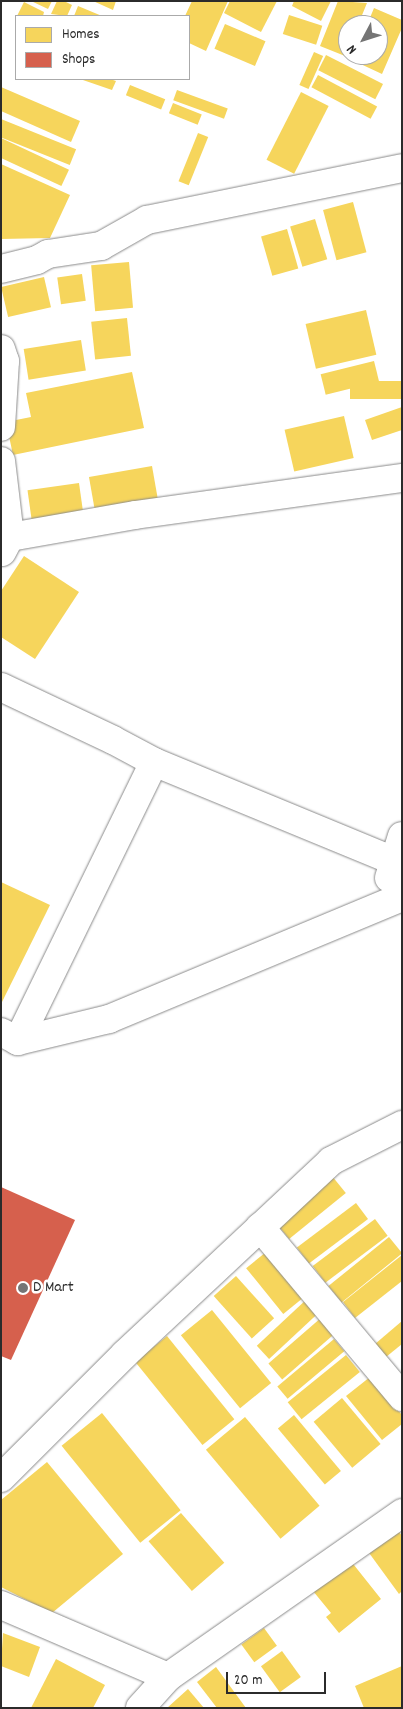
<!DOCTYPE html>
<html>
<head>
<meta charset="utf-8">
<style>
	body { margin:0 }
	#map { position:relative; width:403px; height:1709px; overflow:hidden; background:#fff; font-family:Dekko,sans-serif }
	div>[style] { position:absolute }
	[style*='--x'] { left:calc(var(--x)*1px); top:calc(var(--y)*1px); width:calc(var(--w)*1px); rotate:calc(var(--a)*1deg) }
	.homes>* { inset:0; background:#f6d55c; transform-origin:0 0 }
	.shops>* { inset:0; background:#d6604d }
	.roads { filter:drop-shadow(0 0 1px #8a8a8a) drop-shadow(0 0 1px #8a8a8a) }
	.minor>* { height:28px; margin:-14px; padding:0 14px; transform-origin:14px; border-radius:14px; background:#fff }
	.dots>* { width:14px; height:14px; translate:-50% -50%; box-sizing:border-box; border:2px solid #fff; border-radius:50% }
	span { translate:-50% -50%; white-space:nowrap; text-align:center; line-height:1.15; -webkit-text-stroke:5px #fff; paint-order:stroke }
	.poi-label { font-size:16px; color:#2b2b2b }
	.left { translate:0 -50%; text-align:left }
	.frame { position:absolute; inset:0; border:2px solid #2b2b2b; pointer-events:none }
	.legend { position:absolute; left:15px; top:15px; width:175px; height:65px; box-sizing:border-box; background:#fff; border:1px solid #aaa; margin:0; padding:6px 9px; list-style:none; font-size:15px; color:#2b2b2b }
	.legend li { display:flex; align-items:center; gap:10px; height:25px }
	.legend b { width:25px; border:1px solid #aaa }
	.north { position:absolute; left:338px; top:15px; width:50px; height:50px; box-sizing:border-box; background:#fff; border:1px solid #aaa; border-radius:50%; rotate:230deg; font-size:14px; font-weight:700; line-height:20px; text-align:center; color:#2b2b2b }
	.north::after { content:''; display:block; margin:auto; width:18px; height:22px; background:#757575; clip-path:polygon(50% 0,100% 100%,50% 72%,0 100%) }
	.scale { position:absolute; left:226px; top:1672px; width:100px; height:22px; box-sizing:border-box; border:2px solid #2b2b2b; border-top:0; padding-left:6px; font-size:15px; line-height:18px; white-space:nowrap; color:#2b2b2b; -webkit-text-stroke:4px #fff; paint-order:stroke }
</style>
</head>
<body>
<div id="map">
	<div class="homes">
		<i style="clip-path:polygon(31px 1px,52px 1px,48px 9px)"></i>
		<i style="clip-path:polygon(57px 1px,64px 1px,72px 5px,67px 16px,51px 14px)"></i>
		<i style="clip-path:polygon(93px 1px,116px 1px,113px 10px)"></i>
		<i style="clip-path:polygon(192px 1px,228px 1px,206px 51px,189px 43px,189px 16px,185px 16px)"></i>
		<i style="clip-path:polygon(230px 1px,277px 1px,261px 32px,224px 13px)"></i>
		<i style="clip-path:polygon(294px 1px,331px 1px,321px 21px,292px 6px)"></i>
		<i style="clip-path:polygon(338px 1px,367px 3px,358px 25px,348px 25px,348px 48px,345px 56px,320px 46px)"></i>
		<i style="clip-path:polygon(24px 2px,44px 12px,43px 16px,17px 16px)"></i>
		<i style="clip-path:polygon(78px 6px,102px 16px,74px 16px)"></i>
		<i style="clip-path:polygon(374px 8px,402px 20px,402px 28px,382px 74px,352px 60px,354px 55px,378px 55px,378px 25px,367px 25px)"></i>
		<i style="left:289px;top:15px;width:35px;height:20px;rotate:18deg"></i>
		<i style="left:225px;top:24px;width:44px;height:27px;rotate:23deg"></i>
		<i style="left:314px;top:52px;width:10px;height:36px;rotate:24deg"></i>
		<i style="left:326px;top:55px;width:64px;height:17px;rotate:27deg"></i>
		<i style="left:318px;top:75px;width:67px;height:14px;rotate:28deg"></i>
		<i style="clip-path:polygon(80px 79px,110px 79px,116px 81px,112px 90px)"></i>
		<i style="left:130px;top:85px;width:38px;height:11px;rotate:22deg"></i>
		<i style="clip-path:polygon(1px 87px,80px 121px,71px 142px,1px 111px)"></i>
		<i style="left:177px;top:90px;width:54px;height:11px;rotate:20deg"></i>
		<i style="left:301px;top:92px;width:31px;height:76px;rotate:27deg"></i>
		<i style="left:173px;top:103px;width:31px;height:11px;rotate:22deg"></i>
		<i style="left:1px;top:119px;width:81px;height:17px;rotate:22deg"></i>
		<i style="left:198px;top:133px;width:11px;height:52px;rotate:22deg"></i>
		<i style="left:1px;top:138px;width:75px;height:18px;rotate:25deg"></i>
		<i style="clip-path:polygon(1px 164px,70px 195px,50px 238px,1px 239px)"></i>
		<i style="left:353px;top:202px;width:52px;height:31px;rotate:75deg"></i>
		<i style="left:315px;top:219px;width:42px;height:26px;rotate:73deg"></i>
		<i style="left:287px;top:229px;width:41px;height:27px;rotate:74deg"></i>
		<i style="left:129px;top:262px;width:46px;height:38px;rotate:85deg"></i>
		<i style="left:82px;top:274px;width:27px;height:25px;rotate:82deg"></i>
		<i style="left:44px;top:277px;width:31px;height:44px;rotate:77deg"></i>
		<i style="left:366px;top:310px;width:46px;height:62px;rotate:77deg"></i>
		<i style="left:127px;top:318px;width:38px;height:36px;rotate:84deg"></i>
		<i style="left:81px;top:340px;width:31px;height:58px;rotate:81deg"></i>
		<i style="left:374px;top:361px;width:21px;height:55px;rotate:76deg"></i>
		<i style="clip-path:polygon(132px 372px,144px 428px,13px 455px,6px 422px,31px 417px,26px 393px)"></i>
		<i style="left:402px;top:381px;width:18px;height:52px;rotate:90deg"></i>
		<i style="clip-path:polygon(402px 407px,402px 430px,372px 440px,365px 420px)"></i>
		<i style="left:344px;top:416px;width:43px;height:61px;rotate:77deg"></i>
		<i style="left:152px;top:466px;width:34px;height:64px;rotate:80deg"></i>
		<i style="left:79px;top:483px;width:29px;height:52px;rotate:82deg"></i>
		<i style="clip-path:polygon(24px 556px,79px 592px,35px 659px,1px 637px,1px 591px)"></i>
		<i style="clip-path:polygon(1px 882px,50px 905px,1px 1004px)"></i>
		<i style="left:332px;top:1176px;width:22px;height:73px;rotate:51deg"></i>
		<i style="left:356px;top:1203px;width:20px;height:74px;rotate:53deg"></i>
		<i style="left:375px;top:1219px;width:21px;height:78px;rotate:53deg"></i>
		<i style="left:389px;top:1237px;width:21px;height:78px;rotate:51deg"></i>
		<i style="left:271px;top:1248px;width:59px;height:32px;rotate:51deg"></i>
		<i style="clip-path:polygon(402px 1255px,402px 1281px,355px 1318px,343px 1302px)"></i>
		<i style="left:236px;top:1276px;width:57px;height:30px;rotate:48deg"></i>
		<i style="left:308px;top:1298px;width:18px;height:70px;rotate:47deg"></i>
		<i style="left:212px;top:1310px;width:94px;height:40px;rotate:51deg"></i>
		<i style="left:322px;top:1317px;width:21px;height:71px;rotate:49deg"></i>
		<i style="clip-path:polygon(402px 1321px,402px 1344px,386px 1357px,375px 1344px)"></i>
		<i style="left:167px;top:1336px;width:107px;height:41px;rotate:51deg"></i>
		<i style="left:334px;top:1339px;width:16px;height:74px;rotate:50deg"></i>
		<i style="left:346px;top:1355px;width:22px;height:75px;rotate:51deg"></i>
		<i style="clip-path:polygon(370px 1377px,402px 1415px,402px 1424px,382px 1440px,346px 1396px)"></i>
		<i style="left:342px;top:1398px;width:60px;height:37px;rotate:50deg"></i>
		<i style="left:102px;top:1413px;width:125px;height:52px;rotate:51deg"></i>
		<i style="left:294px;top:1415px;width:73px;height:21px;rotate:50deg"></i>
		<i style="left:245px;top:1417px;width:116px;height:51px;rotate:50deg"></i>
		<i style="clip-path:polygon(47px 1462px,123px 1554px,52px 1613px,1px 1587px,1px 1500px)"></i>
		<i style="left:181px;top:1513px;width:66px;height:43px;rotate:49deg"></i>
		<i style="clip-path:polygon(394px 1525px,402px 1536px,402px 1591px,399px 1594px,364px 1546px)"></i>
		<i style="clip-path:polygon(350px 1560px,381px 1599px,339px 1633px,326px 1617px,331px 1613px,313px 1591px)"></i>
		<i style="left:264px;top:1628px;width:22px;height:28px;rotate:54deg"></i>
		<i style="clip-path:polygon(3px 1633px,40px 1647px,29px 1677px,1px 1666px)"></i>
		<i style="left:282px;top:1651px;width:32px;height:26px;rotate:54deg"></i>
		<i style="clip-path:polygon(56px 1659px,105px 1685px,93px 1708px,31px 1708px)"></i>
		<i style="clip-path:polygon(402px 1666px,402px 1708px,364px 1708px,355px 1686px)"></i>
		<i style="clip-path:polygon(216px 1667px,246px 1708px,217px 1708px,197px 1682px)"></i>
		<i style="clip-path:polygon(188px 1689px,204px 1708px,167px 1708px)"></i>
	</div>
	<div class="shops">
		<i style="clip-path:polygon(1px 1187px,75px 1220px,11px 1360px,1px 1356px)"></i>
	</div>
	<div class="roads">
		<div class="minor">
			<i style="--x:1;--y:269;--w:37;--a:-14"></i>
			<i style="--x:37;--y:260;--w:13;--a:-29"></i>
			<i style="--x:48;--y:254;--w:54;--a:-8.6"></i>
			<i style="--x:101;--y:246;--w:53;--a:-29.5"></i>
			<i style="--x:147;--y:220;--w:260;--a:-11.5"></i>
			<i style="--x:1;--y:349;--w:13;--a:72"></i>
			<i style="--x:5;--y:361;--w:66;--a:93.5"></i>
			<i style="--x:1;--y:461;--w:77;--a:83.2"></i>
			<i style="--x:10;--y:537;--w:17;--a:118"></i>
			<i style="--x:10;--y:537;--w:127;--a:-10"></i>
			<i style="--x:135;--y:515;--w:270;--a:-7.9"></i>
			<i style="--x:1;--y:687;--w:124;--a:25.3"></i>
			<i style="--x:113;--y:740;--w:47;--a:28.2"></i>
			<i style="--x:154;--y:762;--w:260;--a:22.4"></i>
			<i style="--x:394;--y:861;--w:18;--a:63"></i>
			<i style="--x:389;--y:878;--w:44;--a:-72.8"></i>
			<i style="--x:1;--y:1032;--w:19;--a:28"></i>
			<i style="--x:18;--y:1041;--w:94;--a:-13.6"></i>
			<i style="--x:109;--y:1019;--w:317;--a:-22.6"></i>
			<i style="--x:18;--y:1041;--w:310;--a:-64"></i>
			<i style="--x:260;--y:1227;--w:222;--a:50.1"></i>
			<i style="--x:1;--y:1478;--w:175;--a:-45"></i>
			<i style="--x:125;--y:1354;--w:282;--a:-43.1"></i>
			<i style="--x:331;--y:1161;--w:80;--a:-26.9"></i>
			<i style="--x:1;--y:1605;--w:182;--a:23.3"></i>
			<i style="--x:140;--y:1708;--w:42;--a:-47.9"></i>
			<i style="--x:168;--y:1677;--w:286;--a:-35"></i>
		</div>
	</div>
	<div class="dots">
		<i style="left:23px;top:1288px;background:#757575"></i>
	</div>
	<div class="poi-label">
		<span class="left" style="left:33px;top:1288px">D Mart</span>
	</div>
	<div class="frame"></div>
	<ul class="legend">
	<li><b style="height:14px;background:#f6d55c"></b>Homes</li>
	<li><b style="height:14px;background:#d6604d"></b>Shops</li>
	</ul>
	<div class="north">N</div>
	<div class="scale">20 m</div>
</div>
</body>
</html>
